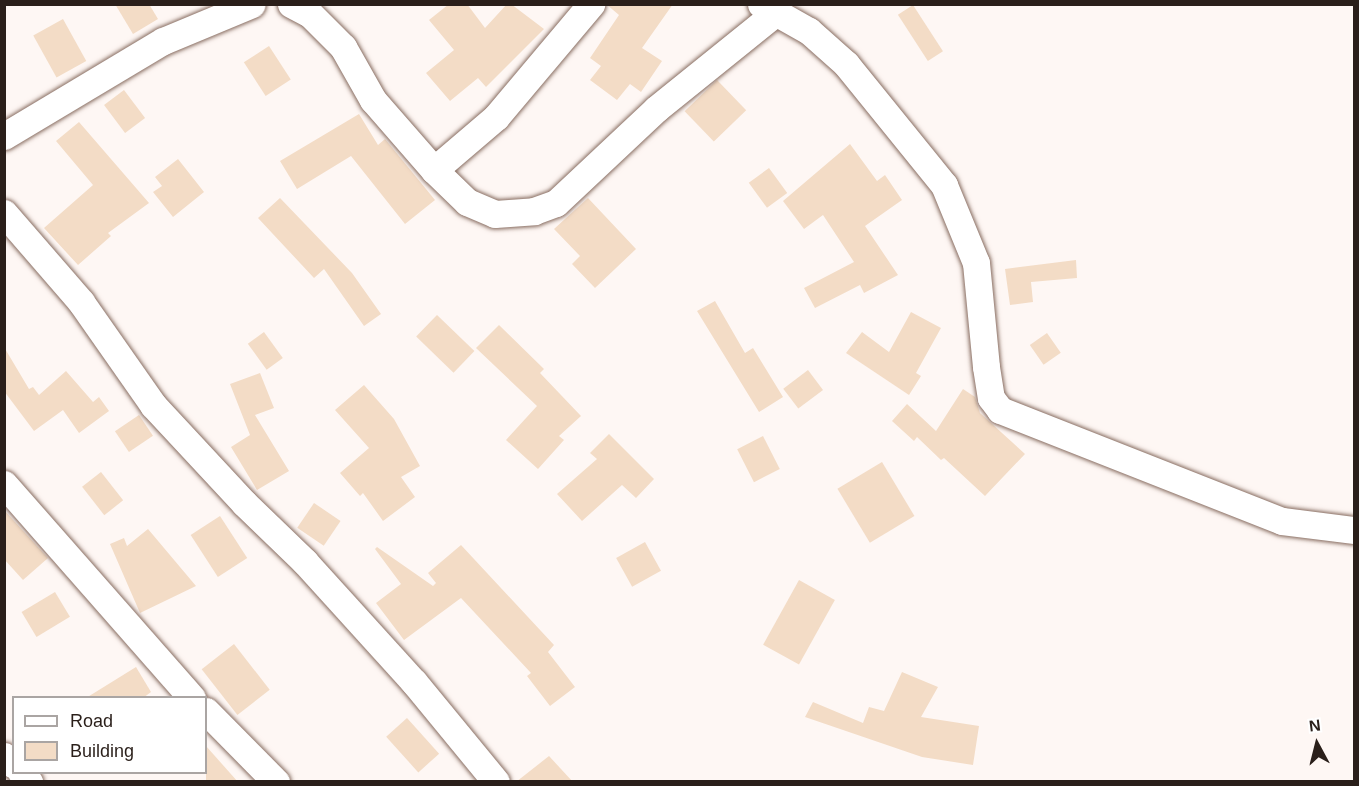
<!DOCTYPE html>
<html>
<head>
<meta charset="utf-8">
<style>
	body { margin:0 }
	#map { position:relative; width:1359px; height:786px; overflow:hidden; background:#fef7f4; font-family:Arial,sans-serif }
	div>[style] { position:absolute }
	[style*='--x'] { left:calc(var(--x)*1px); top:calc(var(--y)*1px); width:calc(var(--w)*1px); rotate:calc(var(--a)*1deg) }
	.building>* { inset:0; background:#f3dcc6; transform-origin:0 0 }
	.roads { filter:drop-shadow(0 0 2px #886d61) drop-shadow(0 0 2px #886d61) }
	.minor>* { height:27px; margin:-13.5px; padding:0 13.5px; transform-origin:13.5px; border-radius:13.5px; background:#fff }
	span { translate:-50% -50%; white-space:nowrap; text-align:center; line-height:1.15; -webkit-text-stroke:5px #fff; paint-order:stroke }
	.frame { position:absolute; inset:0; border:6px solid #2a1f1a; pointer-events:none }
	.legend { position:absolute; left:12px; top:696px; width:195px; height:78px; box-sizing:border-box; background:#fff; border:2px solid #aaa5a3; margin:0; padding:8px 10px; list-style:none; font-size:18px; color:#2a1f1a }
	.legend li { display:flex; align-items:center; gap:12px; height:30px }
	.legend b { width:30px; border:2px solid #aaa5a3 }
	.north { position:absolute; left:1287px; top:714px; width:60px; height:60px; -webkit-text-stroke:4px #fff; paint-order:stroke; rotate:353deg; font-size:16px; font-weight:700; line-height:24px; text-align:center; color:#2a1f1a }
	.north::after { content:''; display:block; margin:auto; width:21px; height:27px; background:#2a1f1a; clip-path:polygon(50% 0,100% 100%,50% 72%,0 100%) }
</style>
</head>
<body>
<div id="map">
	<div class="building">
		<i style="clip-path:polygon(115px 4px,149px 4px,158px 19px,133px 34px)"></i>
		<i style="clip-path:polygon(449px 4px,467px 4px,485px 28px,507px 4px,511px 4px,544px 29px,486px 87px,478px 78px,450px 101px,426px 73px,454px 50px,429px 20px)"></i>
		<i style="clip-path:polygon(606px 4px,673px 4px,642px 48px,662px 61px,641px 92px,630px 84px,617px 100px,590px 80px,601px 66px,590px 58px,619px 15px)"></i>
		<i style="left:913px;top:5px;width:55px;height:18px;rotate:57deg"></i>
		<i style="left:63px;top:19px;width:48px;height:34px;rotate:61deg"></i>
		<i style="left:269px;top:46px;width:40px;height:30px;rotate:57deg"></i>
		<i style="left:717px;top:80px;width:42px;height:45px;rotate:46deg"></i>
		<i style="left:124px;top:90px;width:35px;height:25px;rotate:53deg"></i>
		<i style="clip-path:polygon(359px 114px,378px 145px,385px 139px,435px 200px,405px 224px,351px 156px,297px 189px,280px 161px)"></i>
		<i style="clip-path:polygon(79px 122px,149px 203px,108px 233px,111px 236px,78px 265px,44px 228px,93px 185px,56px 141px)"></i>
		<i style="clip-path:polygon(850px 144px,877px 181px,885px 175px,902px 200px,865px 226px,898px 275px,864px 293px,860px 285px,815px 308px,804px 288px,854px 262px,823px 215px,804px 229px,783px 201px)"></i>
		<i style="clip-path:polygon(178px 159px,204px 192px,173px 217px,153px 192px,162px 186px,155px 177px)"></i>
		<i style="left:769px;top:168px;width:31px;height:25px;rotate:54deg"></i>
		<i style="clip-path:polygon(280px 198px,352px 273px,381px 314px,364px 326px,324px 269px,314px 278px,258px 218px)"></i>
		<i style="clip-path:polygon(588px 198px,636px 249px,595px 288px,572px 264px,580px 256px,554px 229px)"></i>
		<i style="clip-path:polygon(1076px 260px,1077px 278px,1031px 282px,1033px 302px,1010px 305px,1005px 269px)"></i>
		<i style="clip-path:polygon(715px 301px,745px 353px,753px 348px,783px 397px,759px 412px,697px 311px)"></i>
		<i style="clip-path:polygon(911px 312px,941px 328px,916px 373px,921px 376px,909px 395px,846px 353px,862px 332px,889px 352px)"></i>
		<i style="left:437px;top:315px;width:52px;height:30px;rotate:44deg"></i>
		<i style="clip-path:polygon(499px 325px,544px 369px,540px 373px,581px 416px,559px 436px,564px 440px,538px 469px,506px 440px,537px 406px,476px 348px)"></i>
		<i style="left:264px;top:332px;width:32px;height:20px;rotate:54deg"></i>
		<i style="left:1047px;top:333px;width:24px;height:21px;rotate:55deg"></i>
		<i style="clip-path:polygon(4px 347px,29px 389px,33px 387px,39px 395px,66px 371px,93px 402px,99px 397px,109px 411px,79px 433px,63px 410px,34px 431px,4px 391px)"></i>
		<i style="left:808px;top:370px;width:25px;height:31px;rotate:53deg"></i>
		<i style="clip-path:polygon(260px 373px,274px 408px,255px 415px,289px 471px,257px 490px,231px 447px,250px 435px,230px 384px)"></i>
		<i style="clip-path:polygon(364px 385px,394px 419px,420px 466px,401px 477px,415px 497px,383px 521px,363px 493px,360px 496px,340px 473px,369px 448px,335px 410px)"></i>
		<i style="clip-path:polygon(963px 389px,975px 397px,980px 413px,1025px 454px,985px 496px,944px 458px,941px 460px,917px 437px,914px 441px,892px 421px,907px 404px,936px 431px)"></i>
		<i style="left:139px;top:415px;width:25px;height:29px;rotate:56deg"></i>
		<i style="clip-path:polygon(609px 434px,654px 479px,636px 498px,622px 485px,582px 521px,557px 494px,597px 459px,590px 453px)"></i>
		<i style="left:763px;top:436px;width:37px;height:29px;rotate:63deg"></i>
		<i style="left:882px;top:462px;width:63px;height:52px;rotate:59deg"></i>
		<i style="left:101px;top:472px;width:36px;height:24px;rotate:52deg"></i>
		<i style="left:314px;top:503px;width:32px;height:30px;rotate:34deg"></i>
		<i style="clip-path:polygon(4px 510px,48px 558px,23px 580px,4px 559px)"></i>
		<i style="left:220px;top:516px;width:50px;height:35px;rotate:57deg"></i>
		<i style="clip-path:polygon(148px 529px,196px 586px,140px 613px,110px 544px,124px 538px,127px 546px)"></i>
		<i style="left:645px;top:542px;width:33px;height:33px;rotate:61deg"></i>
		<i style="clip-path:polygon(461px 545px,554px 645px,548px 652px,575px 687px,550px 706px,527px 676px,531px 673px,461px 598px,404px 640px,376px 603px,401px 584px,375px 549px,377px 547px,433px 586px,436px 583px,428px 573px)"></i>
		<i style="left:799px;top:580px;width:41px;height:74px;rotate:29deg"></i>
		<i style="left:55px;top:592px;width:29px;height:39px;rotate:59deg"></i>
		<i style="left:234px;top:644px;width:58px;height:41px;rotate:52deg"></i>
		<i style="clip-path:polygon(136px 667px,151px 692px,143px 698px,86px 698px)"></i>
		<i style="clip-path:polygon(902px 672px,938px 687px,921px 717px,979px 726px,973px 765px,922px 757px,805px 717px,813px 702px,863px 723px,869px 707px,884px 711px)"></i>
		<i style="left:407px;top:718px;width:48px;height:28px;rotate:48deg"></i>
		<i style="clip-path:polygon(206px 746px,238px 782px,206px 782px)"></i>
		<i style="clip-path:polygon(549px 756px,573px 782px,516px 782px)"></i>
	</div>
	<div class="roads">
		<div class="minor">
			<i style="--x:291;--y:4;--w:21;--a:28"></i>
			<i style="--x:310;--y:14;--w:47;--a:45"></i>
			<i style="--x:343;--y:47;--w:61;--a:60.5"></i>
			<i style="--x:373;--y:100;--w:93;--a:48.9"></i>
			<i style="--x:434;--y:170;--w:46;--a:44.1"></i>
			<i style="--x:467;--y:202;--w:30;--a:23"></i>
			<i style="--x:495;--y:214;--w:39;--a:-4"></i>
			<i style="--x:534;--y:211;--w:23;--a:-20"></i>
			<i style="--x:556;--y:203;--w:137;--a:-43.2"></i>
			<i style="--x:656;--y:109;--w:153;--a:-38.9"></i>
			<i style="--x:761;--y:4;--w:55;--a:29.4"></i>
			<i style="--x:809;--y:31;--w:50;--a:41.7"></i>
			<i style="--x:846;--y:64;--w:156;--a:51"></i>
			<i style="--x:944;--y:185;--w:84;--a:67.7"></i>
			<i style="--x:976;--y:263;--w:104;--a:84.5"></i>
			<i style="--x:986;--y:367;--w:31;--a:81"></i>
			<i style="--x:991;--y:398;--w:15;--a:53"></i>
			<i style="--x:1000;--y:410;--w:303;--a:21.5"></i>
			<i style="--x:1282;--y:521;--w:73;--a:7.1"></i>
			<i style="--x:4;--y:136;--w:185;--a:-30.9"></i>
			<i style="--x:163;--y:41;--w:96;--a:-22.6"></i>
			<i style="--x:434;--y:170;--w:82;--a:-40.5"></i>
			<i style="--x:496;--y:117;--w:148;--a:-49.9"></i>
			<i style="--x:4;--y:213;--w:118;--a:49.1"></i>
			<i style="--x:81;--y:302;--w:126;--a:55"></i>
			<i style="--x:153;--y:405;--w:134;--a:47.1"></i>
			<i style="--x:244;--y:503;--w:85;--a:44"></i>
			<i style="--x:305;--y:562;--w:162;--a:47.8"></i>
			<i style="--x:414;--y:682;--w:129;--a:50.6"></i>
			<i style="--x:4;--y:484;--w:285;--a:48.7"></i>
			<i style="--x:206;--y:711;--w:100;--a:45.4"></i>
			<i style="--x:4;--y:756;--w:13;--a:42"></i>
			<i style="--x:21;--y:772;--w:13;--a:51"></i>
		</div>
	</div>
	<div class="frame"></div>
	<ul class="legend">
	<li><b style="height:8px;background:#fff"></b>Road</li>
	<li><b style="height:16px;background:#f3dcc6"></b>Building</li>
	</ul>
	<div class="north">N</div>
</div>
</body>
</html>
